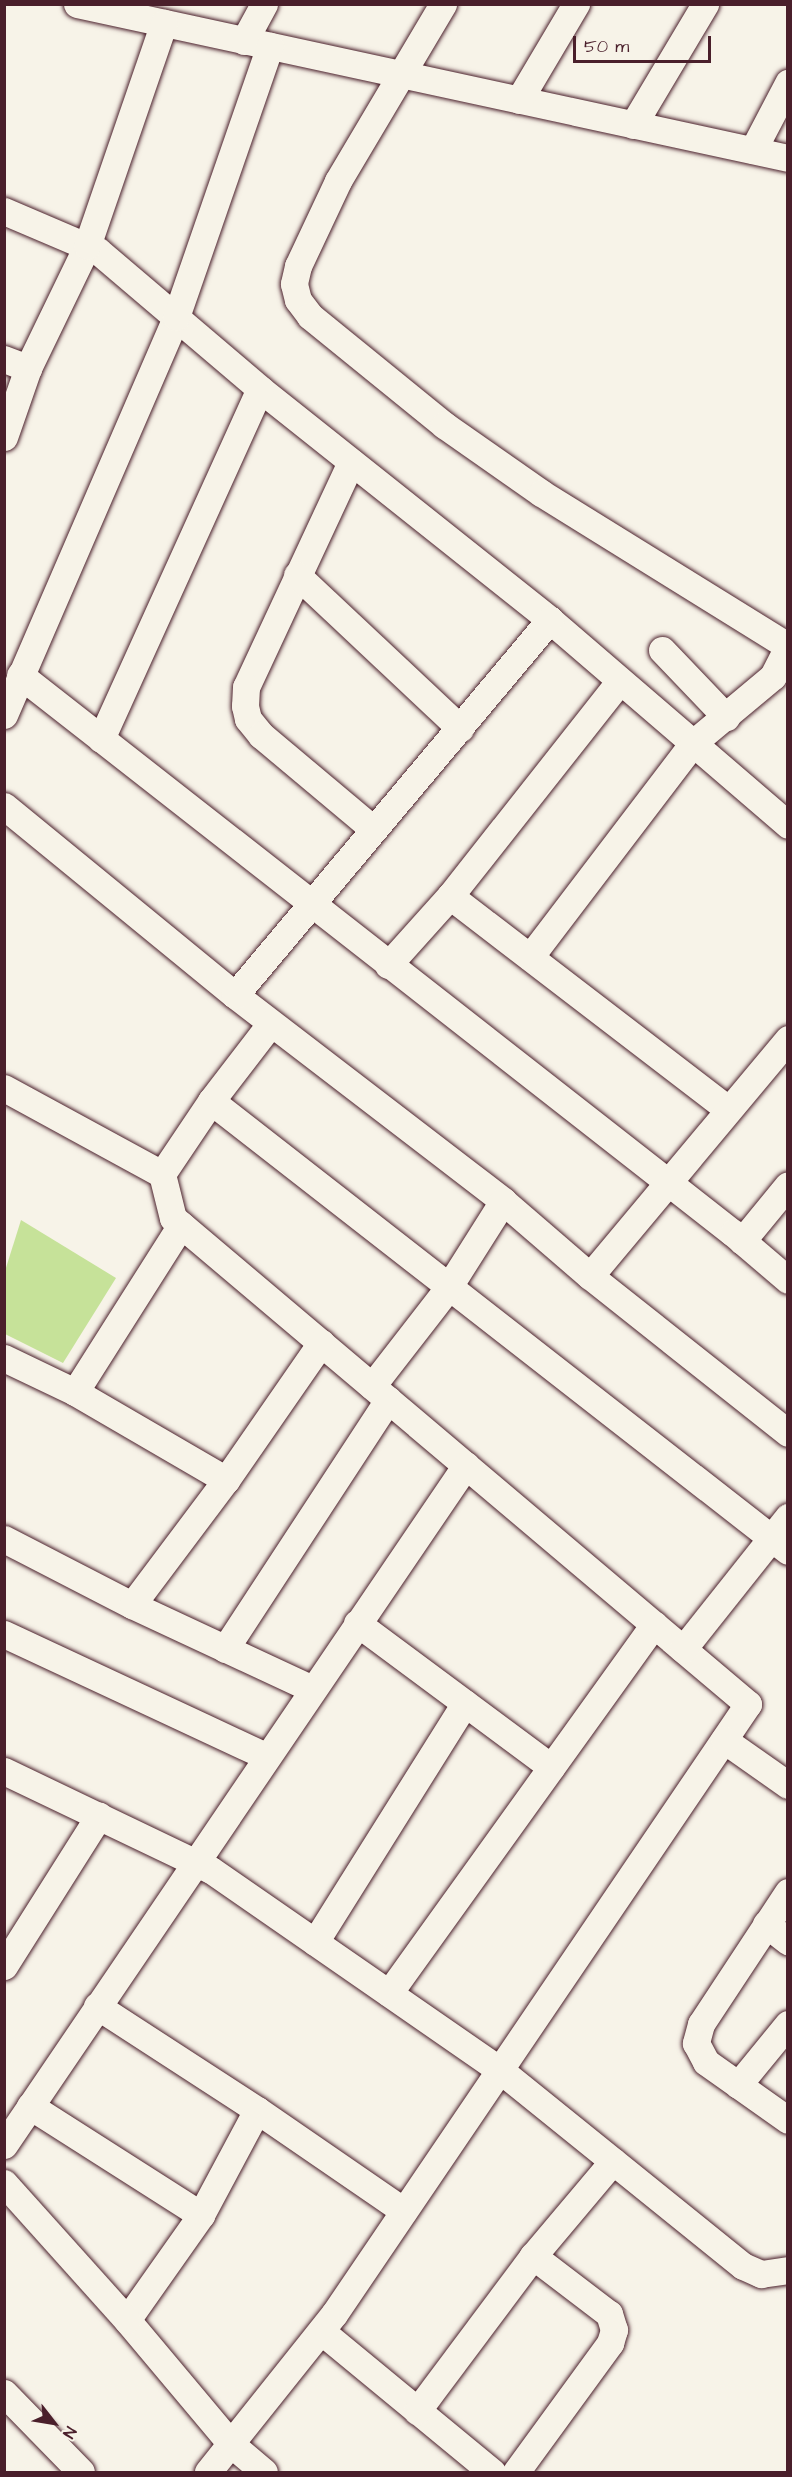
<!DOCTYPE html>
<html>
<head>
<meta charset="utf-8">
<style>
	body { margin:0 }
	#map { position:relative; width:792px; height:2477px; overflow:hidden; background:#f7f3e8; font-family:"Architects Daughter",sans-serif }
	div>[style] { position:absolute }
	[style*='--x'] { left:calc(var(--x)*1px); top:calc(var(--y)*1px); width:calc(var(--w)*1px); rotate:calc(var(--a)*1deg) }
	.green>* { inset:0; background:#c6e299 }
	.roads { filter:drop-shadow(0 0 2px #4a1f2b) drop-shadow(0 0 2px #4a1f2b) }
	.minor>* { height:27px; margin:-13.5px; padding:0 13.5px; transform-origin:13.5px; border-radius:13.5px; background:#f7f3e8 }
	span { translate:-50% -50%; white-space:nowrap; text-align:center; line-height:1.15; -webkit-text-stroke:6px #f7f3e8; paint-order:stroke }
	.frame { position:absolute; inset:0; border:6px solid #4a1f2b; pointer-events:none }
	.north { position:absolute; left:24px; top:2393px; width:60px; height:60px; -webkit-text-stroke:4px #f7f3e8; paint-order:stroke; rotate:121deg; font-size:16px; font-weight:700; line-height:24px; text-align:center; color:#4a1f2b }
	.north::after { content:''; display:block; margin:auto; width:21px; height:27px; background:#4a1f2b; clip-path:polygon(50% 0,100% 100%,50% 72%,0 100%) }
	.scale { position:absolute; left:573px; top:36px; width:138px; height:27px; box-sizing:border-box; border:3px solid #4a1f2b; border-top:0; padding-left:8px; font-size:18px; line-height:21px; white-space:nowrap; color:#4a1f2b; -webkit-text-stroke:4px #f7f3e8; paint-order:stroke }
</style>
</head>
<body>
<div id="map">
	<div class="green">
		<i style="clip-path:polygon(21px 1220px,116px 1278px,63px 1363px,5px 1334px,5px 1271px)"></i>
	</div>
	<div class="roads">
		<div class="minor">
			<i style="--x:77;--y:4;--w:727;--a:12.22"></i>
			<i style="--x:443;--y:4;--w:206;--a:120.7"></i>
			<i style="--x:338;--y:181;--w:94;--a:115.2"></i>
			<i style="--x:298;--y:266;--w:18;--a:103"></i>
			<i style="--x:294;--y:284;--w:16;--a:76"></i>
			<i style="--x:298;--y:300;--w:20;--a:53"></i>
			<i style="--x:310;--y:316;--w:173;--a:39.1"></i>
			<i style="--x:444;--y:425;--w:118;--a:35"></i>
			<i style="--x:541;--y:493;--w:291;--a:31.8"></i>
			<i style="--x:244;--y:41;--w:42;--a:-61.6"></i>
			<i style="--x:519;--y:100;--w:112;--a:-59.3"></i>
			<i style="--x:633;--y:125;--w:141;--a:-59.2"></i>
			<i style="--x:753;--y:150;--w:76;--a:-62.4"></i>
			<i style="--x:4;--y:211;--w:102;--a:23.1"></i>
			<i style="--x:98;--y:251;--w:213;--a:40.4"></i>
			<i style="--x:260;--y:389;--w:371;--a:38.5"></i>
			<i style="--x:550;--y:620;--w:314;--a:40.7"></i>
			<i style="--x:4;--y:359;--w:26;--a:21"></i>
			<i style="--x:4;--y:437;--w:73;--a:-70.8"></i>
			<i style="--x:28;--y:368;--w:136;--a:-64.2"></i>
			<i style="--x:87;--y:246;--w:236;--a:-71"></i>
			<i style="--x:351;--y:462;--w:248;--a:115"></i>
			<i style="--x:246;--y:687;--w:19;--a:93"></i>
			<i style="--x:245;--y:706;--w:13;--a:77"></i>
			<i style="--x:248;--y:719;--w:21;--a:51"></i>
			<i style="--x:261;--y:735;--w:146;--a:40"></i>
			<i style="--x:297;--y:575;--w:224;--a:43.2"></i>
			<i style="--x:662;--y:650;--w:93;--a:46.3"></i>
			<i style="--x:20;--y:675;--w:905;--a:38.05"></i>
			<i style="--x:733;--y:1233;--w:72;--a:40.5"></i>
			<i style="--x:4;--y:715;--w:434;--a:-66.6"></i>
			<i style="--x:176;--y:317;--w:287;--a:-70.9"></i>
			<i style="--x:101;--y:739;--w:384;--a:-65.6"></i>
			<i style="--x:4;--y:806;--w:298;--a:39.3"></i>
			<i style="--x:235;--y:995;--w:338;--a:37.5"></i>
			<i style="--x:503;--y:1201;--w:115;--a:40.8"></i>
			<i style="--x:590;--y:1276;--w:253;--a:38.4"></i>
			<i style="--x:450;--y:896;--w:350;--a:37.5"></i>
			<i style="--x:530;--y:957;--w:269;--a:-52.7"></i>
			<i style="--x:693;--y:743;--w:104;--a:-39.9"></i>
			<i style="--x:773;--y:676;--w:34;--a:-63"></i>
			<i style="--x:388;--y:965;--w:93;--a:-48.1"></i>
			<i style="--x:450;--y:896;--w:274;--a:-51.7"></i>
			<i style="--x:235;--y:995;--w:490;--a:-50"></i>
			<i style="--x:4;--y:1088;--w:180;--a:28.6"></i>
			<i style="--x:162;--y:1174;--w:45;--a:76"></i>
			<i style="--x:173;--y:1218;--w:753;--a:40.21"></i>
			<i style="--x:748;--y:1704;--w:737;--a:124.16"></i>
			<i style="--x:334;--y:2314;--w:202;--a:128.6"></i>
			<i style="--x:211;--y:1101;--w:98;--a:-52.4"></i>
			<i style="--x:162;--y:1174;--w:88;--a:-56.1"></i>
			<i style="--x:211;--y:1101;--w:732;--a:37.95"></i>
			<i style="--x:742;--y:1241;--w:72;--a:-50.6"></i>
			<i style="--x:590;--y:1276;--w:309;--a:-50.1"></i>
			<i style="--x:4;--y:1358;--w:79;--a:25.6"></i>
			<i style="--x:75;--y:1392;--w:198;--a:-57.6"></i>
			<i style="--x:372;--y:1386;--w:124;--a:-52.2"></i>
			<i style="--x:448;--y:1288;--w:103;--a:-57.7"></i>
			<i style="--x:75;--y:1392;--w:175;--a:30.2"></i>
			<i style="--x:4;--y:1539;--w:144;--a:27.3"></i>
			<i style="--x:132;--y:1605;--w:199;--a:25"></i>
			<i style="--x:132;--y:1605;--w:156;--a:-53.1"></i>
			<i style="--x:226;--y:1480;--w:167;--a:-55.3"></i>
			<i style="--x:357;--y:1623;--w:242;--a:36.6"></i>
			<i style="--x:4;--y:1634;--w:289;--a:25"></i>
			<i style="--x:225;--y:1649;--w:298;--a:-56.8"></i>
			<i style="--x:683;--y:1649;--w:169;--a:-51.5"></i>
			<i style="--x:724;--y:1740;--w:78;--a:35.1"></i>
			<i style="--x:4;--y:1771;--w:229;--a:25.6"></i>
			<i style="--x:211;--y:1870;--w:351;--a:34.7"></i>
			<i style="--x:500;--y:2070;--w:312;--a:38.9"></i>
			<i style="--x:743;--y:2266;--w:20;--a:24"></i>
			<i style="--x:761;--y:2274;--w:27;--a:-8"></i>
			<i style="--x:788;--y:1892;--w:158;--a:123.4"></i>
			<i style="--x:701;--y:2024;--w:20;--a:105"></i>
			<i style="--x:696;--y:2043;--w:21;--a:62"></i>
			<i style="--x:706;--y:2062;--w:100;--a:35.3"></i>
			<i style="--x:766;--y:1924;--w:28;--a:38"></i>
			<i style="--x:315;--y:1942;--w:282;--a:-57.9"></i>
			<i style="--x:4;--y:1966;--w:178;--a:-57.7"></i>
			<i style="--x:389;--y:1993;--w:454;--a:-54.3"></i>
			<i style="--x:97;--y:2006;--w:191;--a:33"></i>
			<i style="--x:257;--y:2110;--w:119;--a:118.1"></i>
			<i style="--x:201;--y:2215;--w:128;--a:125.2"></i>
			<i style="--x:127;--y:2320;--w:162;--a:50"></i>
			<i style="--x:231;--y:2444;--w:43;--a:40.3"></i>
			<i style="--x:738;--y:2085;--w:79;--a:-50.7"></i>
			<i style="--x:30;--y:2106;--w:203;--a:32.5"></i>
			<i style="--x:257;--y:2110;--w:178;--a:34.5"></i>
			<i style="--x:4;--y:2145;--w:822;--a:-55.81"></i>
			<i style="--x:4;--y:2183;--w:184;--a:48.1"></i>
			<i style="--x:321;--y:2331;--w:222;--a:39.5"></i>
			<i style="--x:4;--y:2393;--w:110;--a:45.7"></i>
			<i style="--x:417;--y:2411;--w:194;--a:-53.2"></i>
			<i style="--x:533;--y:2256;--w:124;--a:-49.9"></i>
			<i style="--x:516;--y:2472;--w:160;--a:-53.9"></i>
			<i style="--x:610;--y:2343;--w:14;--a:-73"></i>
			<i style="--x:614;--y:2330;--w:17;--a:-107"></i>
			<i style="--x:609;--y:2314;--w:96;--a:-142.7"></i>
		</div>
	</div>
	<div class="frame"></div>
	<div class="north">N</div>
	<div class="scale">50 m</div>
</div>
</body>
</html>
